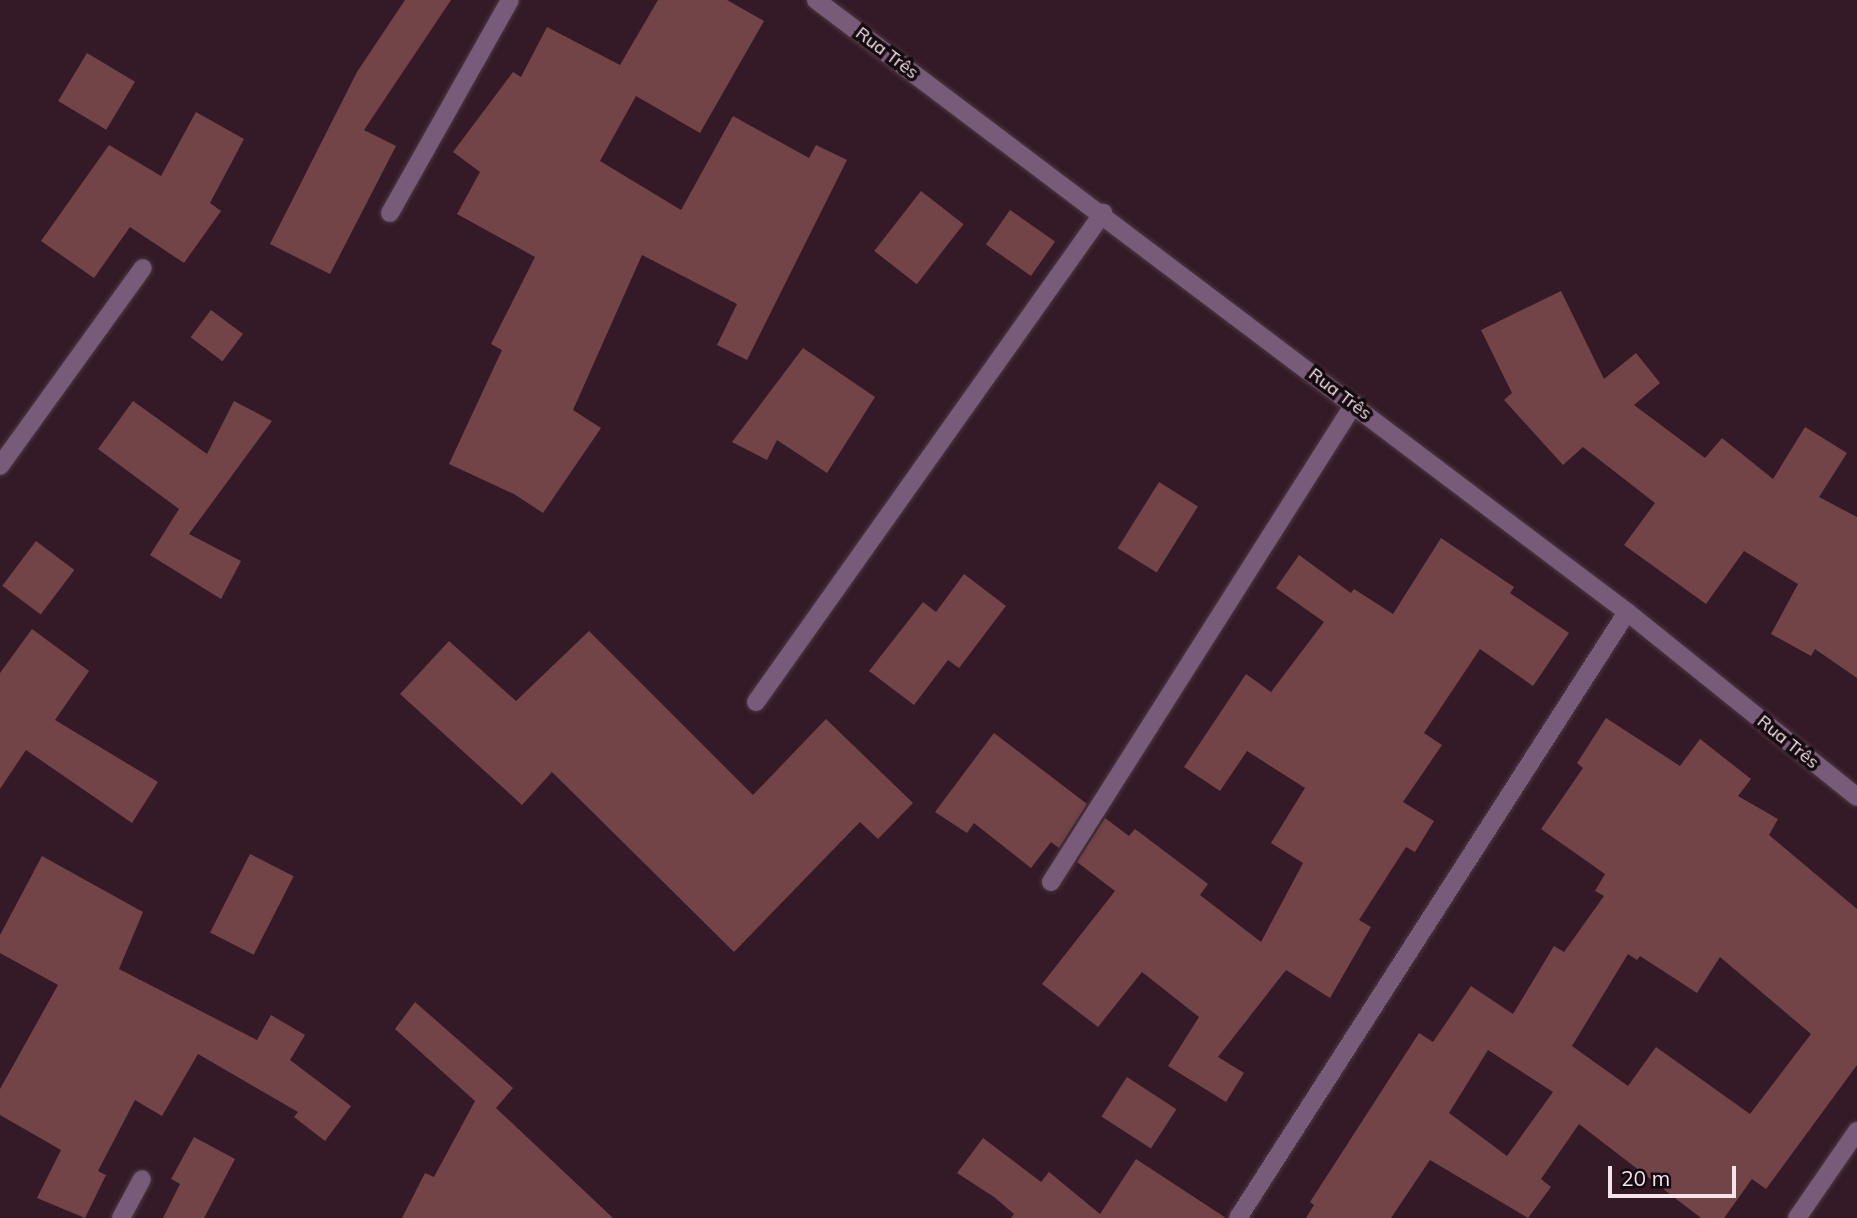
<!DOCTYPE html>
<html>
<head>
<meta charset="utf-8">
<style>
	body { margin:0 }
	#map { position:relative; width:1857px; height:1218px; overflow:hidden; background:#331a26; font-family:Mulish,sans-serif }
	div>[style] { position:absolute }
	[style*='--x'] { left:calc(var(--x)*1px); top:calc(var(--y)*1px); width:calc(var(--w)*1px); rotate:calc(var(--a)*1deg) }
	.building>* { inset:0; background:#734447; transform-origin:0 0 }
	.roads { filter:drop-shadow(0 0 2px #4e3641) drop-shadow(0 0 2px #4e3641) }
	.minor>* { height:18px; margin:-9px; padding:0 9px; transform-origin:9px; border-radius:9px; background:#775b78 }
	span { translate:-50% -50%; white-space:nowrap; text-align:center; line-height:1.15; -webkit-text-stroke:7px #14090e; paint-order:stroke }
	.street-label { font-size:18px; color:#f5e3ea }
	.scale { position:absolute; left:1608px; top:1166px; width:128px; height:32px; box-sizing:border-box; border:4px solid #f5e3ea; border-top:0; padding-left:9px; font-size:21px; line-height:24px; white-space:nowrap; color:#f5e3ea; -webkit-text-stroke:5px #14090e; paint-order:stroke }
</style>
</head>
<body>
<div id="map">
	<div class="building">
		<i style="clip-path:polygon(405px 0,451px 0,364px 130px,396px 146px,330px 274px,270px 244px,357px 72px)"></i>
		<i style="clip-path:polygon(658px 0,727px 0,764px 21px,700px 133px,636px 96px,600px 161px,681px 210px,733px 116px,809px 158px,816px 145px,847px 160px,747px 360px,717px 345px,737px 304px,642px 255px,573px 410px,601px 428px,543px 513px,514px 494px,449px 464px,502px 350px,491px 344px,535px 257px,457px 214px,480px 172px,453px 152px,513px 72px,521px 77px,547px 27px,620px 65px)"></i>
		<i style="left:87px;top:53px;width:56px;height:56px;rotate:31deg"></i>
		<i style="clip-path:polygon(196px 112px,244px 139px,210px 203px,221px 211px,184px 263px,130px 227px,94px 278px,41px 241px,109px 145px,161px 176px)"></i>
		<i style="left:921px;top:191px;width:54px;height:76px;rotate:38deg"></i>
		<i style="left:1010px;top:210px;width:55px;height:42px;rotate:35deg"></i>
		<i style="clip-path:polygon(1561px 291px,1604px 379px,1636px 353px,1660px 383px,1634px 405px,1705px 458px,1722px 438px,1773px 479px,1805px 427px,1847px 453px,1819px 497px,1857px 517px,1857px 678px,1815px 649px,1811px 656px,1771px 634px,1798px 584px,1744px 551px,1706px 604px,1624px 545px,1655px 503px,1583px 447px,1563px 465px,1504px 400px,1512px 393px,1481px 330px)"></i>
		<i style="left:211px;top:310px;width:40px;height:34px;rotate:37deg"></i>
		<i style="clip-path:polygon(803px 348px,875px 397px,827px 473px,777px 440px,767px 460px,732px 442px)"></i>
		<i style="clip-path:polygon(133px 401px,207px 454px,234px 401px,272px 421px,189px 534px,241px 561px,221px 599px,150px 555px,179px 509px,98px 449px)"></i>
		<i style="left:1159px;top:482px;width:46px;height:78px;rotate:32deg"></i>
		<i style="clip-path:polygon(1441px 538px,1514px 587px,1510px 593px,1569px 633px,1533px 686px,1480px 649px,1424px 733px,1442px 745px,1403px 802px,1434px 821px,1415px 852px,1406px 847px,1359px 920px,1371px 927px,1330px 998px,1286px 970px,1218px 1057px,1244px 1073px,1226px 1102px,1168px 1066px,1199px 1017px,1142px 972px,1098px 1027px,1042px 984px,1115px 891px,1077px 862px,1105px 818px,1129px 836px,1135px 829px,1208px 884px,1200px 895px,1261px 942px,1303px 863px,1271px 843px,1305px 788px,1247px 751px,1220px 791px,1184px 767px,1246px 674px,1271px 692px,1324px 622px,1276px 588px,1299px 555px,1351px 593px,1354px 589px,1393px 614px)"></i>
		<i style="left:36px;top:541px;width:48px;height:56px;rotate:37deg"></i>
		<i style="clip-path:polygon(964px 574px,1006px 606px,959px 668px,948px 660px,914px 705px,869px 671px,923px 602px,936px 612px)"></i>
		<i style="clip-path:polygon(32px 629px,89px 671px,55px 720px,158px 782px,132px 823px,26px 750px,0 789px,0 673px)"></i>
		<i style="clip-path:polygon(589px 631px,753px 795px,826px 719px,913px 803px,878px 839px,860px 822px,734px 952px,552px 772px,522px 805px,400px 694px,449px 641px,516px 701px)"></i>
		<i style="clip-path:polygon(evenodd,1606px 718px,1680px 766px,1700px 739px,1751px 779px,1738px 796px,1778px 819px,1769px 835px,1857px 909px,1857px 1065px,1766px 1189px,1752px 1179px,1724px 1218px,1701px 1218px,1579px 1124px,1541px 1179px,1551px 1187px,1528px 1218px,1430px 1160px,1391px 1218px,1306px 1218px,1314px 1205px,1310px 1202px,1419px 1033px,1433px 1042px,1471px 986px,1513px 1014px,1554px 946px,1564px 952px,1604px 896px,1595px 891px,1605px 874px,1541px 829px,1583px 768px,1577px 763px,1606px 718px,1628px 954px,1637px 960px,1640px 956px,1697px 993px,1720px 957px,1811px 1034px,1750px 1114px,1656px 1047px,1628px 1086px,1572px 1046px,1628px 954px,1606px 718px,1488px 1050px,1553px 1092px,1507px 1156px,1449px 1113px,1488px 1050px)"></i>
		<i style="clip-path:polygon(994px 733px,1087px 804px,1059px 848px,1051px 842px,1031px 868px,974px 823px,967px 833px,935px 812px)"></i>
		<i style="left:250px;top:854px;width:49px;height:88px;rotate:27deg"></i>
		<i style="clip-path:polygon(42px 856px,143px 912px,119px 969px,257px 1040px,271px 1015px,305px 1035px,290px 1060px,351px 1106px,325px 1141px,294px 1117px,298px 1112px,198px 1054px,162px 1116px,135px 1100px,98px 1171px,106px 1175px,85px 1218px,37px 1198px,61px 1150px,0 1115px,0 1089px,58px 985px,0 953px,0 935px)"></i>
		<i style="clip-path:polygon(415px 1002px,513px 1088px,496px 1108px,613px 1218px,402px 1218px,425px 1173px,434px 1177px,475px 1101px,395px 1029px)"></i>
		<i style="left:1127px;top:1077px;width:59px;height:47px;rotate:33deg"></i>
		<i style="clip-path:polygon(194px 1137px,235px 1159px,204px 1218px,163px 1218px,180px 1184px,171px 1179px)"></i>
		<i style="clip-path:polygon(983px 1138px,1041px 1182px,1049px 1172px,1100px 1214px,1136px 1159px,1226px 1218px,1011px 1218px,1014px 1214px,994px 1197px,957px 1173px)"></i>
	</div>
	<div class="roads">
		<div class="minor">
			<i style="--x:816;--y:0;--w:1016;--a:37.04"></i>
			<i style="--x:1627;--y:612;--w:295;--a:38.8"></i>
			<i style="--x:390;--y:213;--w:244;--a:-60.6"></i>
			<i style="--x:0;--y:466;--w:244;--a:-54.2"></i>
			<i style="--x:756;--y:702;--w:600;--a:-54.64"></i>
			<i style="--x:1051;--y:882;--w:566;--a:-57.63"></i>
			<i style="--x:121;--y:1218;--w:44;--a:-61.7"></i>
			<i style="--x:1238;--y:1218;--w:720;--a:-57.3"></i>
			<i style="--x:1797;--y:1218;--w:106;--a:-55.4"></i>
		</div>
	</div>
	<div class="street-label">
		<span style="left:887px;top:53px;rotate:37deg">Rua Três</span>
		<span style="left:1340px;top:394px;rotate:37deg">Rua Três</span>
		<span style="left:1788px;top:742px;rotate:39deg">Rua Três</span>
	</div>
	<div class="scale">20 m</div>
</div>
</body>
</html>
